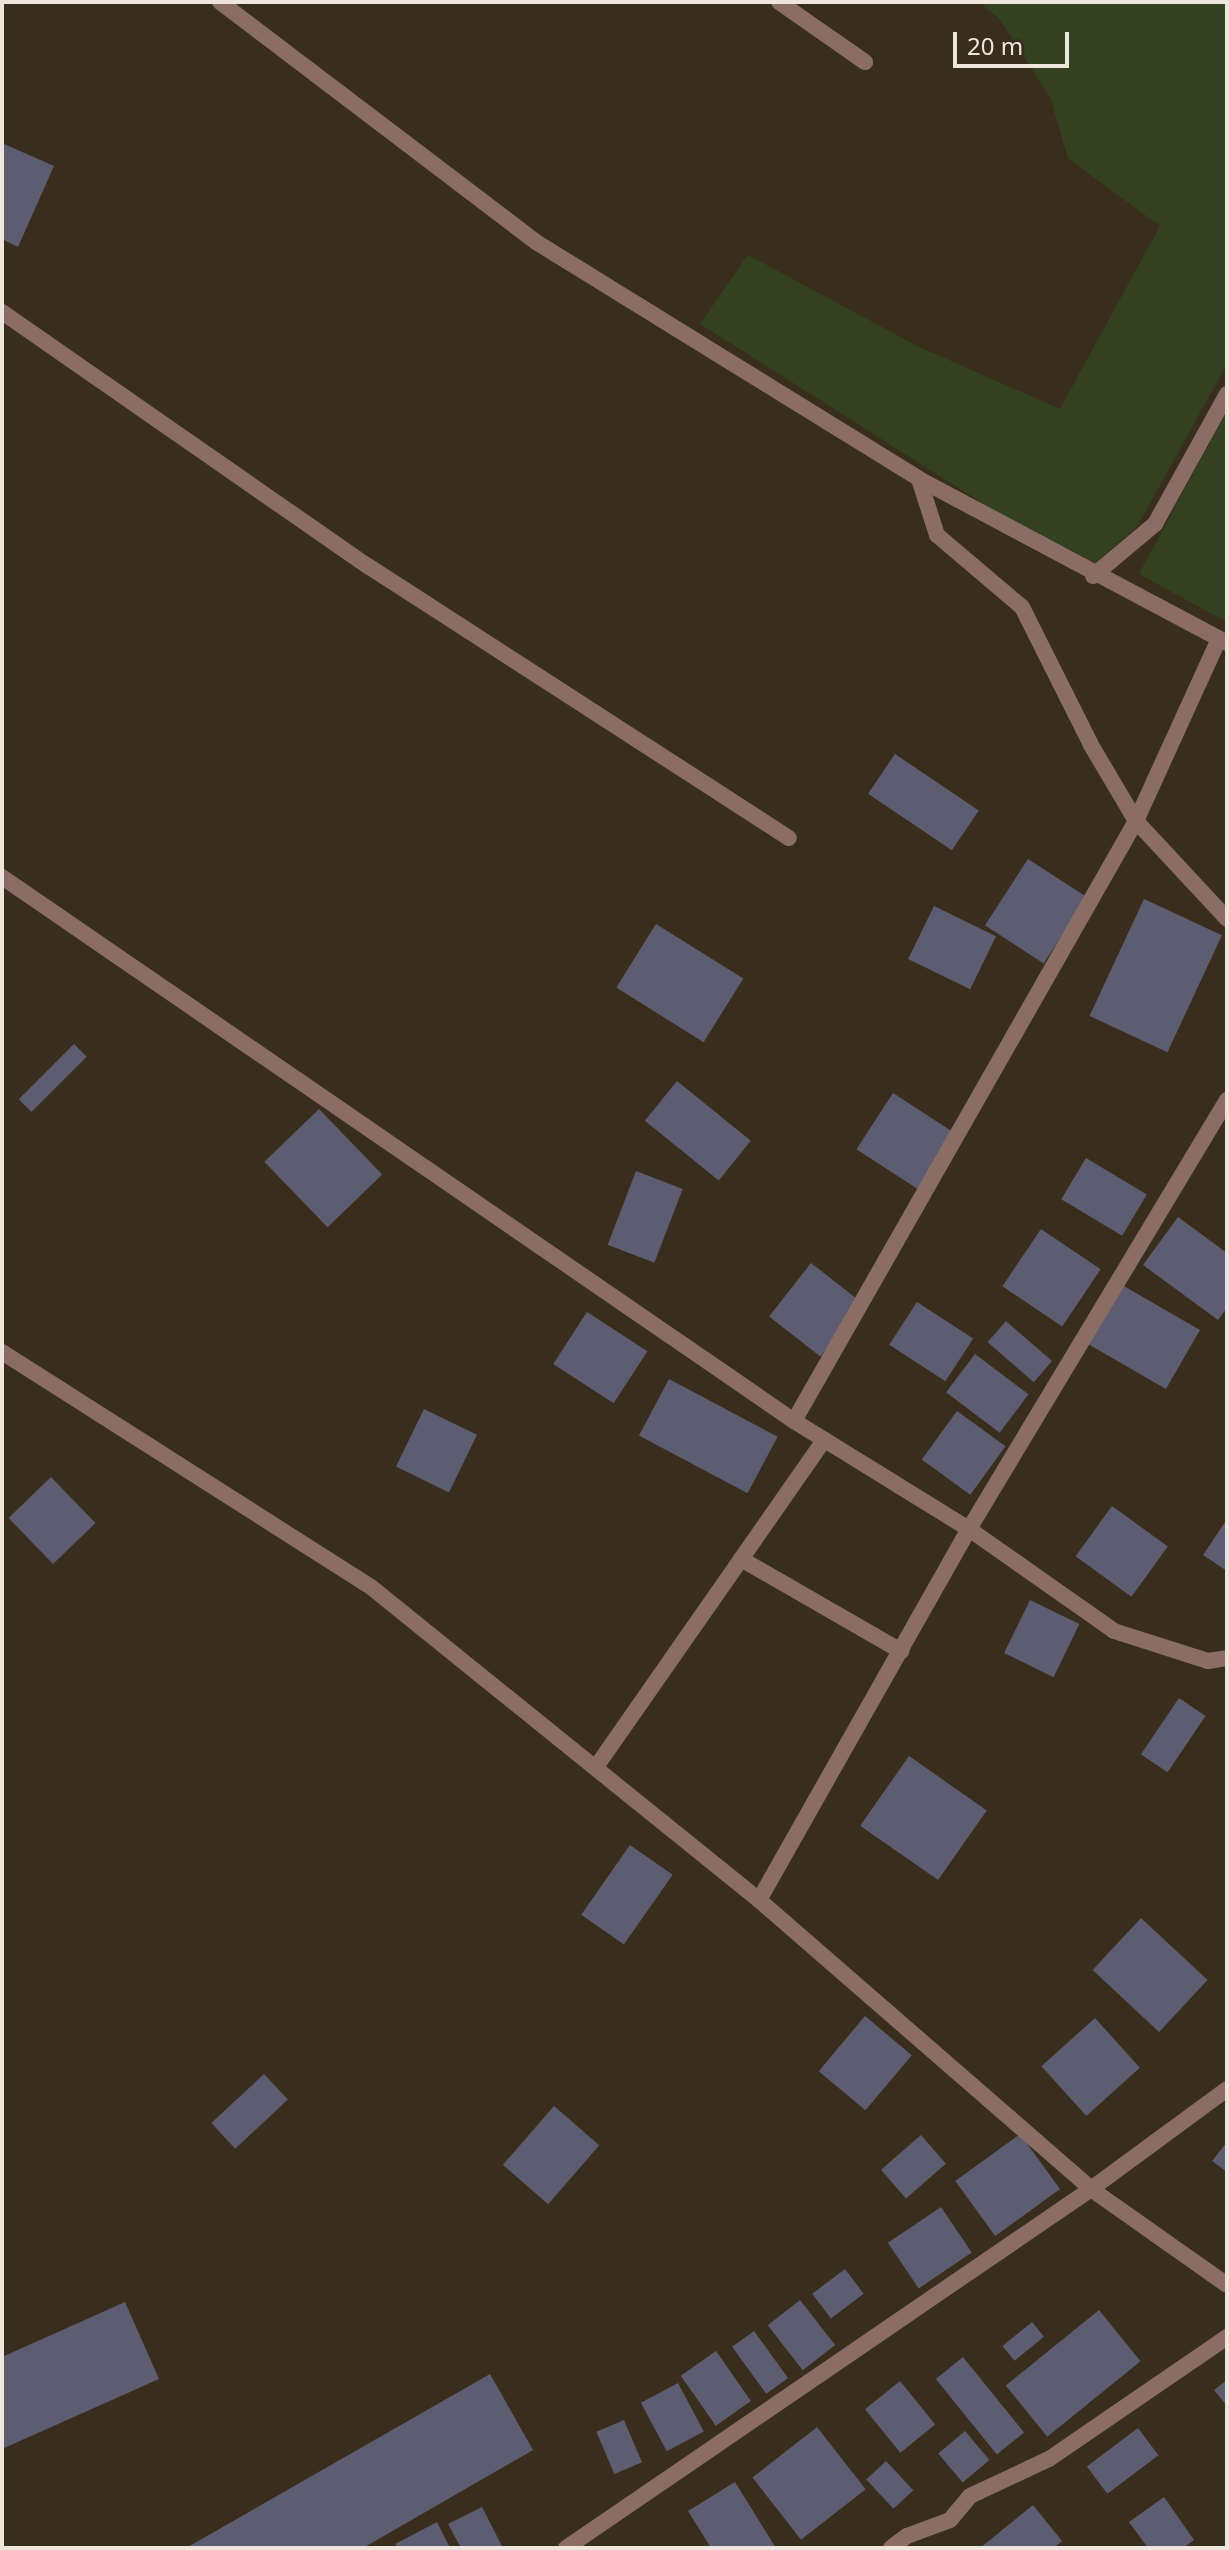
<!DOCTYPE html>
<html>
<head>
<meta charset="utf-8">
<style>
	body { margin:0 }
	#map { position:relative; width:1229px; height:2550px; overflow:hidden; background:#392e1d; font-family:"Noto Sans",sans-serif }
	div>[style] { position:absolute }
	[style*='--x'] { left:calc(var(--x)*1px); top:calc(var(--y)*1px); width:calc(var(--w)*1px); rotate:calc(var(--a)*1deg) }
	.green>* { inset:0; background:#344120 }
	.building>* { inset:0; background:#5e5c70; transform-origin:0 0 }
	.minor>* { height:16px; margin:-8px; padding:0 8px; transform-origin:8px; border-radius:8px; background:#8a6e65 }
	span { translate:-50% -50%; white-space:nowrap; text-align:center; line-height:1.15; -webkit-text-stroke:8px #392e1d; paint-order:stroke }
	.frame { position:absolute; inset:0; border:4px solid #eee6dc; pointer-events:none }
	.scale { position:absolute; left:953px; top:32px; width:116px; height:36px; box-sizing:border-box; border:4px solid #eee6dc; border-top:0; padding-left:10px; font-size:24px; line-height:28px; white-space:nowrap; color:#eee6dc; -webkit-text-stroke:6px #392e1d; paint-order:stroke }
</style>
</head>
<body>
<div id="map">
	<div class="green">
		<i style="clip-path:polygon(979px 2px,1227px 2px,1227px 364px,1138px 525px,1096px 563px,998px 513px,700px 324px,748px 255px,917px 346px,1060px 409px,1160px 226px,1068px 158px,1050px 97px,999px 18px)"></i>
		<i style="clip-path:polygon(1227px 411px,1227px 622px,1139px 574px)"></i>
	</div>
	<div class="building">
		<i style="clip-path:polygon(2px 143px,54px 166px,18px 247px,2px 239px)"></i>
		<i style="left:895px;top:754px;width:101px;height:48px;rotate:34deg"></i>
		<i style="left:1028px;top:859px;width:70px;height:79px;rotate:33deg"></i>
		<i style="left:1144px;top:899px;width:86px;height:129px;rotate:25deg"></i>
		<i style="left:934px;top:906px;width:69px;height:59px;rotate:26deg"></i>
		<i style="left:656px;top:924px;width:103px;height:75px;rotate:32deg"></i>
		<i style="left:74px;top:1044px;width:18px;height:78px;rotate:45deg"></i>
		<i style="left:677px;top:1081px;width:95px;height:51px;rotate:39deg"></i>
		<i style="left:893px;top:1093px;width:77px;height:67px;rotate:33deg"></i>
		<i style="left:319px;top:1109px;width:91px;height:76px;rotate:46deg"></i>
		<i style="left:1086px;top:1158px;width:71px;height:48px;rotate:31deg"></i>
		<i style="left:636px;top:1171px;width:50px;height:79px;rotate:21deg"></i>
		<i style="clip-path:polygon(1178px 1217px,1227px 1253px,1227px 1308px,1218px 1320px,1143px 1265px)"></i>
		<i style="left:1041px;top:1229px;width:72px;height:69px;rotate:34deg"></i>
		<i style="left:811px;top:1263px;width:65px;height:68px;rotate:38deg"></i>
		<i style="left:1122px;top:1285px;width:90px;height:68px;rotate:30deg"></i>
		<i style="left:917px;top:1302px;width:67px;height:51px;rotate:33deg"></i>
		<i style="left:587px;top:1312px;width:72px;height:62px;rotate:33deg"></i>
		<i style="left:1006px;top:1321px;width:61px;height:28px;rotate:41deg"></i>
		<i style="left:975px;top:1354px;width:67px;height:48px;rotate:37deg"></i>
		<i style="left:669px;top:1379px;width:123px;height:64px;rotate:28deg"></i>
		<i style="left:424px;top:1409px;width:59px;height:64px;rotate:26deg"></i>
		<i style="left:957px;top:1411px;width:60px;height:60px;rotate:36deg"></i>
		<i style="left:51px;top:1477px;width:64px;height:59px;rotate:46deg"></i>
		<i style="left:1112px;top:1506px;width:69px;height:62px;rotate:36deg"></i>
		<i style="clip-path:polygon(1227px 1519px,1227px 1571px,1203px 1555px)"></i>
		<i style="left:1030px;top:1600px;width:55px;height:59px;rotate:26deg"></i>
		<i style="left:1179px;top:1698px;width:32px;height:68px;rotate:34deg"></i>
		<i style="left:909px;top:1756px;width:95px;height:85px;rotate:35deg"></i>
		<i style="left:630px;top:1845px;width:52px;height:85px;rotate:35deg"></i>
		<i style="left:1141px;top:1918px;width:91px;height:71px;rotate:43deg"></i>
		<i style="left:865px;top:2016px;width:61px;height:72px;rotate:40deg"></i>
		<i style="left:1095px;top:2018px;width:67px;height:72px;rotate:48deg"></i>
		<i style="left:264px;top:2074px;width:35px;height:72px;rotate:47deg"></i>
		<i style="left:554px;top:2106px;width:60px;height:78px;rotate:41deg"></i>
		<i style="left:1020px;top:2134px;width:68px;height:80px;rotate:54deg"></i>
		<i style="left:921px;top:2135px;width:38px;height:53px;rotate:49deg"></i>
		<i style="clip-path:polygon(1227px 2142px,1227px 2172px,1212px 2161px)"></i>
		<i style="left:941px;top:2207px;width:55px;height:64px;rotate:56deg"></i>
		<i style="left:845px;top:2269px;width:31px;height:41px;rotate:53deg"></i>
		<i style="left:800px;top:2300px;width:57px;height:41px;rotate:52deg"></i>
		<i style="clip-path:polygon(125px 2302px,159px 2379px,2px 2449px,2px 2357px)"></i>
		<i style="left:1099px;top:2310px;width:66px;height:120px;rotate:51deg"></i>
		<i style="left:1032px;top:2322px;width:19px;height:38px;rotate:51deg"></i>
		<i style="left:754px;top:2331px;width:58px;height:27px;rotate:54deg"></i>
		<i style="left:716px;top:2351px;width:61px;height:43px;rotate:55deg"></i>
		<i style="left:963px;top:2357px;width:97px;height:35px;rotate:51deg"></i>
		<i style="clip-path:polygon(490px 2374px,533px 2450px,363px 2548px,186px 2548px)"></i>
		<i style="clip-path:polygon(1227px 2380px,1227px 2406px,1214px 2390px)"></i>
		<i style="left:900px;top:2381px;width:56px;height:45px;rotate:51deg"></i>
		<i style="left:678px;top:2383px;width:55px;height:42px;rotate:62deg"></i>
		<i style="left:624px;top:2420px;width:46px;height:30px;rotate:67deg"></i>
		<i style="left:817px;top:2427px;width:79px;height:82px;rotate:52deg"></i>
		<i style="left:1138px;top:2428px;width:34px;height:64px;rotate:53deg"></i>
		<i style="left:965px;top:2431px;width:38px;height:35px;rotate:50deg"></i>
		<i style="left:886px;top:2461px;width:40px;height:27px;rotate:47deg"></i>
		<i style="clip-path:polygon(735px 2482px,776px 2548px,711px 2548px,688px 2511px)"></i>
		<i style="clip-path:polygon(1164px 2497px,1194px 2540px,1183px 2548px,1148px 2548px,1129px 2522px)"></i>
		<i style="clip-path:polygon(1033px 2505px,1062px 2541px,1054px 2548px,980px 2548px)"></i>
		<i style="clip-path:polygon(482px 2507px,503px 2548px,461px 2548px,448px 2524px)"></i>
		<i style="clip-path:polygon(437px 2522px,450px 2548px,398px 2548px,395px 2544px)"></i>
	</div>
	<div class="minor">
		<i style="--x:220;--y:2;--w:397;--a:37.2"></i>
		<i style="--x:536;--y:242;--w:450;--a:31.7"></i>
		<i style="--x:919;--y:479;--w:59;--a:72.2"></i>
		<i style="--x:937;--y:535;--w:111;--a:40.3"></i>
		<i style="--x:1022;--y:607;--w:154;--a:63.4"></i>
		<i style="--x:1091;--y:745;--w:88;--a:59.4"></i>
		<i style="--x:1136;--y:821;--w:134;--a:47.1"></i>
		<i style="--x:779;--y:2;--w:105;--a:34.9"></i>
		<i style="--x:2;--y:312;--w:446;--a:34.8"></i>
		<i style="--x:368;--y:566;--w:501;--a:32.87"></i>
		<i style="--x:919;--y:479;--w:349;--a:28"></i>
		<i style="--x:1093;--y:576;--w:81;--a:-40"></i>
		<i style="--x:1155;--y:524;--w:149;--a:-61"></i>
		<i style="--x:2;--y:877;--w:961;--a:34.48"></i>
		<i style="--x:794;--y:1421;--w:206;--a:31.7"></i>
		<i style="--x:969;--y:1529;--w:177;--a:35.1"></i>
		<i style="--x:1114;--y:1631;--w:99;--a:17.7"></i>
		<i style="--x:1208;--y:1661;--w:19;--a:-9"></i>
		<i style="--x:2;--y:1352;--w:437;--a:32.5"></i>
		<i style="--x:371;--y:1587;--w:499;--a:38.9"></i>
		<i style="--x:759;--y:1900;--w:440;--a:41"></i>
		<i style="--x:1091;--y:2189;--w:166;--a:35.2"></i>
		<i style="--x:794;--y:1421;--w:691;--a:-60.32"></i>
		<i style="--x:1136;--y:821;--w:200;--a:-65.5"></i>
		<i style="--x:741;--y:1559;--w:185;--a:29.9"></i>
		<i style="--x:596;--y:1767;--w:399;--a:-55.1"></i>
		<i style="--x:759;--y:1900;--w:426;--a:-60.5"></i>
		<i style="--x:969;--y:1529;--w:501;--a:-58.98"></i>
		<i style="--x:566;--y:2548;--w:636;--a:-34.36"></i>
		<i style="--x:1091;--y:2189;--w:169;--a:-36.3"></i>
		<i style="--x:891;--y:2548;--w:20;--a:-37"></i>
		<i style="--x:907;--y:2536;--w:46;--a:-20.4"></i>
		<i style="--x:950;--y:2520;--w:31;--a:-50"></i>
		<i style="--x:970;--y:2496;--w:87;--a:-25.1"></i>
		<i style="--x:1049;--y:2459;--w:216;--a:-34.4"></i>
	</div>
	<div class="frame"></div>
	<div class="scale">20 m</div>
</div>
</body>
</html>
